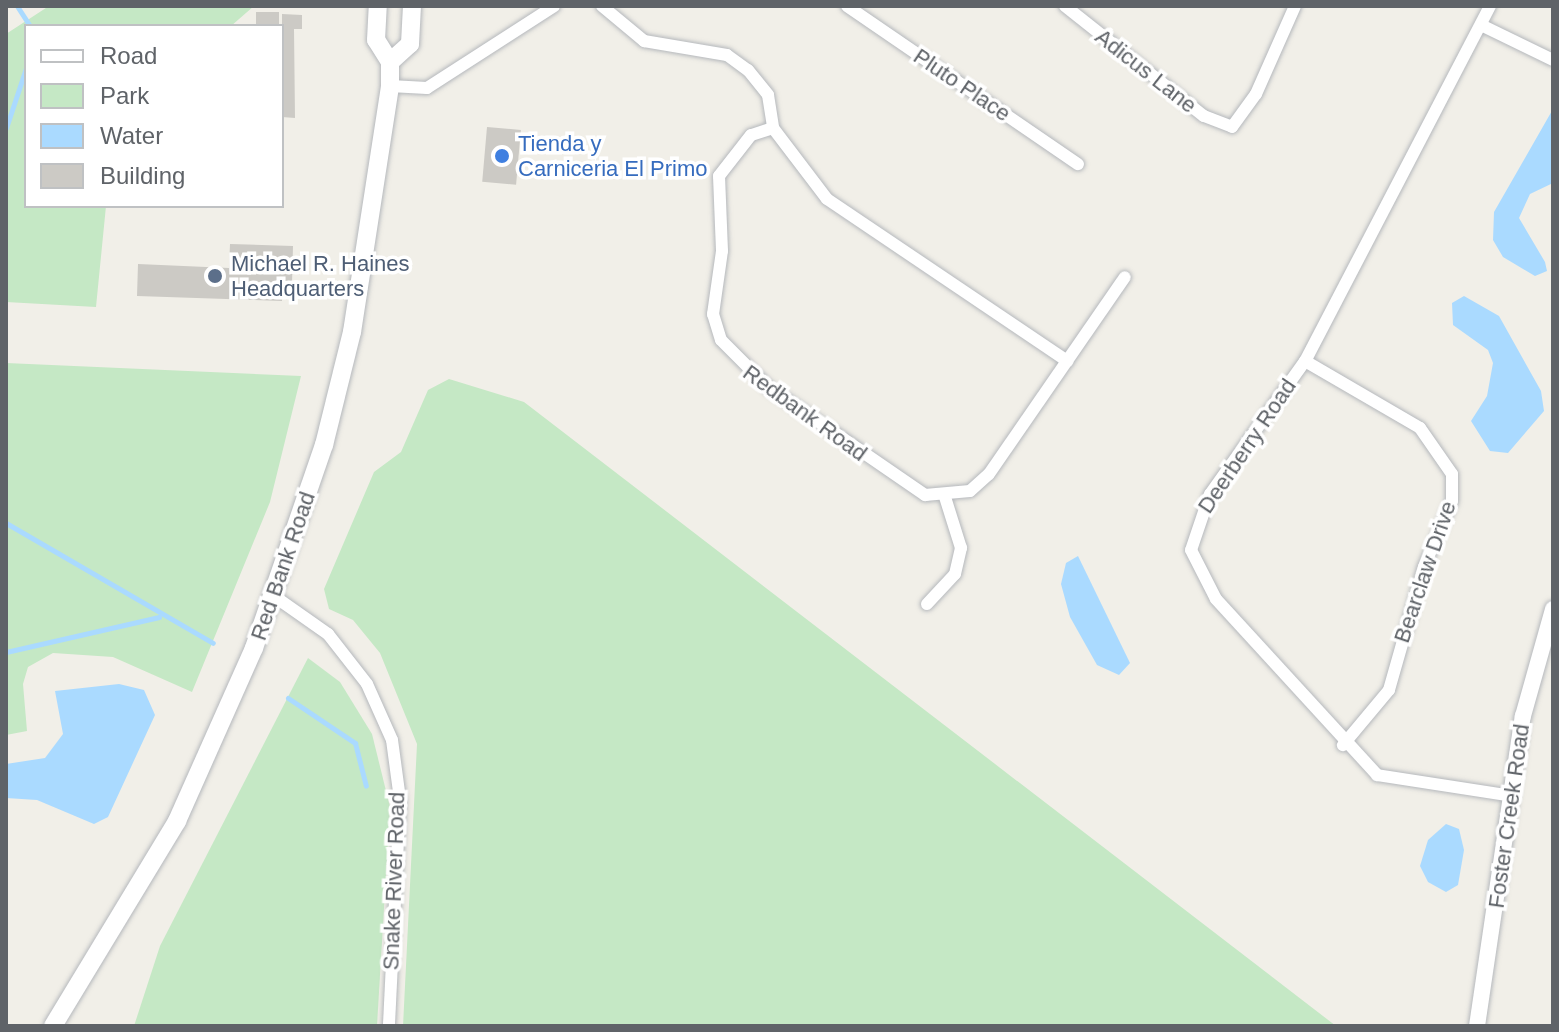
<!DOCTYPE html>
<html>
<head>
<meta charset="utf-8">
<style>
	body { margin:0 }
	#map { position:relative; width:1559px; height:1032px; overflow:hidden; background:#f1efe8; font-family:Helvetica,sans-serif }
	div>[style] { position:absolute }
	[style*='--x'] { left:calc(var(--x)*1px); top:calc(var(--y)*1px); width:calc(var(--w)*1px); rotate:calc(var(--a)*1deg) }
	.green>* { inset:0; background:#c5e8c5 }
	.water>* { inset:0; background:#aadaff }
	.stream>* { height:5px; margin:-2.5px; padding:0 2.5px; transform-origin:2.5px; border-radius:2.5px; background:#aadaff }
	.building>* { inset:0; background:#cccac5; transform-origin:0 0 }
	.roads { filter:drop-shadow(0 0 2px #b5b8bc) drop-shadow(0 0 2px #b5b8bc) }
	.minor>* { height:12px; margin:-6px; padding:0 6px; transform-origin:6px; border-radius:6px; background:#fff }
	.tertiary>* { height:16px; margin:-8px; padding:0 8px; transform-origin:8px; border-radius:8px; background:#fff }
	.secondary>* { height:18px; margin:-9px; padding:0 9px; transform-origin:9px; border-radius:9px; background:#fff }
	.dots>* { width:22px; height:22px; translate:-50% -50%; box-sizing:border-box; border:4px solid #fff; border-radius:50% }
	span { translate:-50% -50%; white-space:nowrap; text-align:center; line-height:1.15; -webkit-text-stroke:7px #fff; paint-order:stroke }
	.street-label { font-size:22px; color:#5f6368 }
	.shop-label { font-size:22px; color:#366cbe }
	.left { translate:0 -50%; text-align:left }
	.service-label { font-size:22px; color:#4e5e75 }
	.frame { position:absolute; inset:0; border:8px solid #5f6368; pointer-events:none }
	.legend { position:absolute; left:24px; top:24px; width:260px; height:184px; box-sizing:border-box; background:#fff; border:2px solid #bfc1c3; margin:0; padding:10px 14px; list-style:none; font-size:24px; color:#5f6368 }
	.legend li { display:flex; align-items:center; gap:16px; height:40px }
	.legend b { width:40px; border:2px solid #bfc1c3 }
</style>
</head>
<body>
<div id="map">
	<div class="green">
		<i style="clip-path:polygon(49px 6px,254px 6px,231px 26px,26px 26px,26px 206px,106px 206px,96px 307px,6px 302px,6px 34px)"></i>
		<i style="clip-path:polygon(6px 363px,301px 376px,270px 502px,192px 692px,113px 657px,53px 653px,28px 667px,23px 684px,27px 731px,6px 735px)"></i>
		<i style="clip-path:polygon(449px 379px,524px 402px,1336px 1026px,403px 1026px,417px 744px,380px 653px,353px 620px,329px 609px,324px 589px,374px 472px,401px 452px,428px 390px)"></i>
		<i style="clip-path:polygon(308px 658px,340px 682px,372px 734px,390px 807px,377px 1026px,134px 1026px,160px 946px)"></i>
	</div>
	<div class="water">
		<i style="clip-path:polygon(1553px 109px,1553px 183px,1530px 194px,1519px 218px,1545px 262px,1547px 271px,1535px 276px,1503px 257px,1493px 240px,1494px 212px)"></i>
		<i style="clip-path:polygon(1464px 296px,1499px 316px,1541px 391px,1544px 411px,1508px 453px,1490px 451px,1471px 421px,1487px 396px,1493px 363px,1488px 350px,1453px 325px,1452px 303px)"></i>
		<i style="clip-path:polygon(1078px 556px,1130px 663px,1119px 675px,1097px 665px,1070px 617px,1061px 584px,1066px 563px)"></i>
		<i style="clip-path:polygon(119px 684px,144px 690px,155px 715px,108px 817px,94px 824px,37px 800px,6px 798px,6px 764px,45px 758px,63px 734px,55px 691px)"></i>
		<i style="clip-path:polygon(1446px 824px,1459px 829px,1464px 850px,1458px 885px,1446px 892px,1428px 882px,1420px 866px,1428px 840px)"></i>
	</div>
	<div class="stream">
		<i style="--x:17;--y:6;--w:24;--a:57"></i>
		<i style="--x:6;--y:128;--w:63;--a:-71.6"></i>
		<i style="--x:6;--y:523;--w:239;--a:30.1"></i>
		<i style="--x:6;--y:652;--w:157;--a:-12.9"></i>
		<i style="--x:288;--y:698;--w:81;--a:33.9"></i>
		<i style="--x:355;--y:743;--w:44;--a:75.7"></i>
	</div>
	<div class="building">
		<i style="left:256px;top:12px;width:23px;height:14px"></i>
		<i style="clip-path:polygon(282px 14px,302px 15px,302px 29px,294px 29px,295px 118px,282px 117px)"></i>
		<i style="left:487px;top:127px;width:34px;height:55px;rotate:5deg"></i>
		<i style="clip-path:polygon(230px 244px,293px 246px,292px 284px,283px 284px,282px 301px,137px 296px,138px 264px,229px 268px)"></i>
	</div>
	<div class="roads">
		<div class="minor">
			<i style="--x:602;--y:6;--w:55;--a:39.8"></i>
			<i style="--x:644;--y:41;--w:84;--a:9.6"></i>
			<i style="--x:727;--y:55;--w:26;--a:36"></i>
			<i style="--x:748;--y:70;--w:32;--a:51"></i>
			<i style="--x:768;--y:95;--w:33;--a:81"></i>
			<i style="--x:773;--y:128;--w:89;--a:52.7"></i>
			<i style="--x:827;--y:199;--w:290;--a:34"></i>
			<i style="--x:847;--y:6;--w:280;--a:34.4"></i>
			<i style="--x:1065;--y:6;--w:177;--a:38.4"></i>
			<i style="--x:1204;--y:116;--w:30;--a:21"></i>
			<i style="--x:1232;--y:127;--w:41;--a:-54"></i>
			<i style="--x:1256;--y:94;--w:96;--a:-66.1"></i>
			<i style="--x:1490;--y:6;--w:400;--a:117.5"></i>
			<i style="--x:1305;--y:361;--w:163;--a:125.5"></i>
			<i style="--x:1210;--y:494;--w:59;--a:108.7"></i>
			<i style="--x:1191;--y:550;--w:55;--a:63"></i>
			<i style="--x:1216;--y:599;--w:239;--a:47.5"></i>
			<i style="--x:1377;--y:775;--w:137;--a:8.8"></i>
			<i style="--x:1481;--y:25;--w:80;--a:25.9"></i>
			<i style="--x:390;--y:86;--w:37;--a:3"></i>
			<i style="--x:427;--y:88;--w:151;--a:-32.8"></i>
			<i style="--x:773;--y:128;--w:23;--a:162"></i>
			<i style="--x:751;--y:135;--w:52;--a:128"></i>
			<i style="--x:719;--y:176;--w:75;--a:87.7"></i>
			<i style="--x:722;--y:251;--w:64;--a:98.1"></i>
			<i style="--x:713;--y:314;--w:27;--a:73"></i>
			<i style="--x:721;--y:340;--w:66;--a:45"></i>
			<i style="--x:768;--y:387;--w:191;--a:34.5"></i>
			<i style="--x:925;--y:495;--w:45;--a:-5.1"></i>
			<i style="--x:970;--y:491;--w:25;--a:-42"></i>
			<i style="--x:989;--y:474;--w:239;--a:-55.4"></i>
			<i style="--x:1305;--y:361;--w:133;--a:30.2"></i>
			<i style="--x:1420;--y:428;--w:56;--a:55.2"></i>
			<i style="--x:1452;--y:474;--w:27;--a:90"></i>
			<i style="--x:1452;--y:501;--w:72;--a:113"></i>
			<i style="--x:1424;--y:567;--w:128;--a:105.9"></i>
			<i style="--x:1389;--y:690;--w:72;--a:129.9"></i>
			<i style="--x:271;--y:594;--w:70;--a:35.1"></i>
			<i style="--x:328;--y:634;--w:63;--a:52"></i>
			<i style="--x:367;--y:684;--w:61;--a:65.9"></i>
			<i style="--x:392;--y:740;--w:60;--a:82.3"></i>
			<i style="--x:400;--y:799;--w:227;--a:92.8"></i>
			<i style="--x:927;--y:604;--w:41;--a:-47"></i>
			<i style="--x:955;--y:574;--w:27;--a:-77"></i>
			<i style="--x:961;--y:548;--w:53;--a:-107.4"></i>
		</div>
		<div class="tertiary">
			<i style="--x:1477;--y:1026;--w:313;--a:-81.6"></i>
			<i style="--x:1523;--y:716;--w:111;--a:-74.3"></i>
		</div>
		<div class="secondary">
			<i style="--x:390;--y:62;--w:27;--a:-42"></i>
			<i style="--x:410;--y:44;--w:38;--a:-87"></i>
			<i style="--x:53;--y:1026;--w:240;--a:-58.8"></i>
			<i style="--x:177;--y:821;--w:189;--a:-66"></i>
			<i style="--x:254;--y:648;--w:215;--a:-71"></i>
			<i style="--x:324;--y:445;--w:116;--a:-76.1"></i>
			<i style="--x:352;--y:332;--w:249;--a:-81.2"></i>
			<i style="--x:390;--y:86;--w:24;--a:-90"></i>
			<i style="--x:390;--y:62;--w:26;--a:-122"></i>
			<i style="--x:376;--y:40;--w:34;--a:-87"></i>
		</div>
	</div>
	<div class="dots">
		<i style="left:502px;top:156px;background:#3f7fe0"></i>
		<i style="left:215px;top:276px;background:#5c6f8a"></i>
	</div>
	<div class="street-label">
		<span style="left:1146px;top:71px;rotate:38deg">Adicus Lane</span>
		<span style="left:962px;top:85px;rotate:34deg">Pluto Place</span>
		<span style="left:805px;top:413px;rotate:36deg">Redbank Road</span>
		<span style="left:1247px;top:446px;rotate:-56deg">Deerberry Road</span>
		<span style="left:283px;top:566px;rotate:-71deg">Red Bank Road</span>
		<span style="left:1425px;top:572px;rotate:-71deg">Bearclaw Drive</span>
		<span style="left:1509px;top:816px;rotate:-82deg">Foster Creek Road</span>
		<span style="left:394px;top:881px;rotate:-88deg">Snake River Road</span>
	</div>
	<div class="shop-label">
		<span class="left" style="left:518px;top:156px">Tienda y<br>Carniceria El Primo</span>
	</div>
	<div class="service-label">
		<span class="left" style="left:231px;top:276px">Michael R. Haines<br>Headquarters</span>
	</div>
	<div class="frame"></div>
	<ul class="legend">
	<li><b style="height:10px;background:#fff"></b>Road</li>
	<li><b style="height:22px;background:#c5e8c5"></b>Park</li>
	<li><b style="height:22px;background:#aadaff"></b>Water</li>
	<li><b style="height:22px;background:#cccac5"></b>Building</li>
	</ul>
</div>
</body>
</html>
